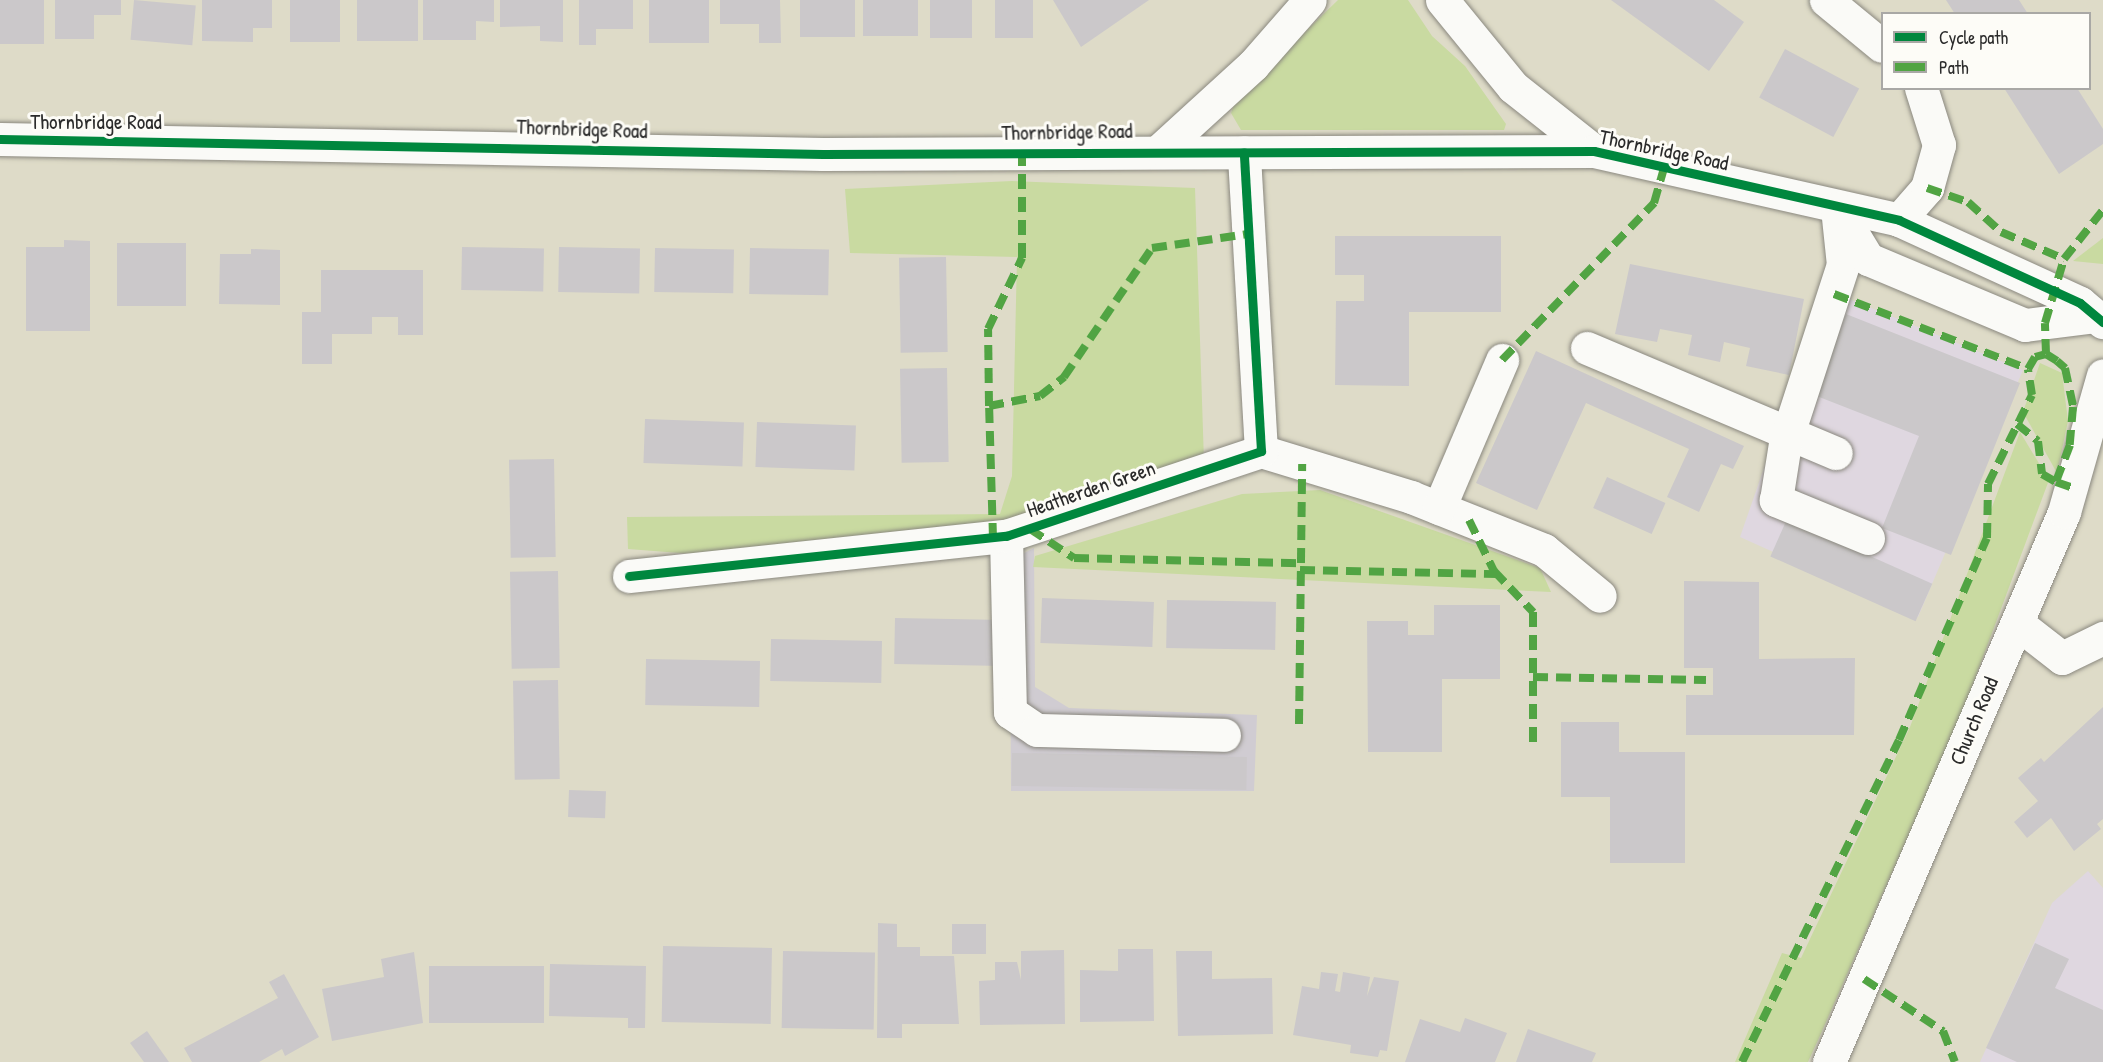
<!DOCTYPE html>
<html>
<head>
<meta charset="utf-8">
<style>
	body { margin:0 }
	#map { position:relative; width:2103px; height:1062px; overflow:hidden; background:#dedbc8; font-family:"Patrick Hand",sans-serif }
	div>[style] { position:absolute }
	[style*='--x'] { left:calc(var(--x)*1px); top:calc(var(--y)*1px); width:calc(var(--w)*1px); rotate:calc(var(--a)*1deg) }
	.built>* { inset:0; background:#dfd7e0 }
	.industrial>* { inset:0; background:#d0ccd2 }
	.green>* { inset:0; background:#c9daa1 }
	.building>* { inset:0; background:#cbc8ca; transform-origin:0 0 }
	.roads { filter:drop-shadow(0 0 2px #8a887f) drop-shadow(0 0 2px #8a887f) }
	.minor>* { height:33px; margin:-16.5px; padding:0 16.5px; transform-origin:16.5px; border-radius:16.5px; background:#fafaf7 }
	.major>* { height:33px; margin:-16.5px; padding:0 16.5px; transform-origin:16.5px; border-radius:16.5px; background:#fafaf7 }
	.quiet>* { height:8px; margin-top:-4px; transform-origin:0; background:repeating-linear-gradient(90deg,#51a443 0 15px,transparent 0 23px) }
	.cycleway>* { height:9px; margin:-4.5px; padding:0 4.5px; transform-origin:4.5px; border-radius:4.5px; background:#00873e }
	span { translate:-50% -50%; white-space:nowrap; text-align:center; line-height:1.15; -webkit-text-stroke:6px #fdfcf7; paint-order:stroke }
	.street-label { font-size:21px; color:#2b2b2b }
	.legend { position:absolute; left:1881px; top:12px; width:210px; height:78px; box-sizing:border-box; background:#fdfcf7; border:2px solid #a9a8a5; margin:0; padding:8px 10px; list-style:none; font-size:18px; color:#2b2b2b }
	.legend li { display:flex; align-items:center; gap:12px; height:30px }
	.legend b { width:30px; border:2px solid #a9a8a5 }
</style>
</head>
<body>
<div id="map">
	<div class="built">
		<i style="clip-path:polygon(1820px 287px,2023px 370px,1918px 617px,1740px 537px,1811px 333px)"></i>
		<i style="clip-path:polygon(2088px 871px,2103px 888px,2103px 1062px,1980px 1062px,2052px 903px)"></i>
	</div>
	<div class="industrial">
		<i style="clip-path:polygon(1034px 548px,1035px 687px,1069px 708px,1257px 715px,1254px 791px,1011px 791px,1010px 622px,1001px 565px)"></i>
	</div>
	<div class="green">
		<i style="clip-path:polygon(1338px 0,1408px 0,1432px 36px,1465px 66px,1506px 124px,1504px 130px,1241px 130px,1231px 113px,1236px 99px)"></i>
		<i style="clip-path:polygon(1012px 181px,1195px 188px,1204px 461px,1065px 515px,772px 560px,628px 549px,627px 517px,1000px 514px,1012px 476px,1017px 257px,850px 253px,845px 189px)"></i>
		<i style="clip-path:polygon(2103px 238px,2103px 264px,2073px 261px)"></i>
		<i style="clip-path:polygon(2040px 363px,2062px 373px,2068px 421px,2057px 473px,2023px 412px)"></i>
		<i style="clip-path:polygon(2020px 432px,2049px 480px,1961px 716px,1819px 1038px,1808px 1062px,1735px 1062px,1782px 953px,1801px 958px,1910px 727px)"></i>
		<i style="clip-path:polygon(1320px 490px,1540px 568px,1551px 592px,1033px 567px,1035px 556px,1242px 494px)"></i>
	</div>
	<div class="building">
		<i style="left:0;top:0;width:44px;height:44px"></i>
		<i style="clip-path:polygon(55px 0,121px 0,121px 15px,94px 15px,94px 39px,55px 39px)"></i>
		<i style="left:134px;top:0;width:62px;height:40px;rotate:5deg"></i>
		<i style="clip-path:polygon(202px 0,272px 0,272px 28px,253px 28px,253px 42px,202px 41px)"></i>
		<i style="left:290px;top:0;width:50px;height:42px"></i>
		<i style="left:418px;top:0;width:41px;height:61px;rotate:90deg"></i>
		<i style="clip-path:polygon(423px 0,494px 0,494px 22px,476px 21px,476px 40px,423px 40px)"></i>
		<i style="clip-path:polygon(500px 0,563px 0,563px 42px,540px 41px,540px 26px,500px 27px)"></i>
		<i style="clip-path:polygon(579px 0,633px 0,633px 29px,596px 29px,596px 45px,579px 45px)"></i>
		<i style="left:649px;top:0;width:60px;height:43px"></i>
		<i style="clip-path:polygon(720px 0,780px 0,781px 43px,759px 43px,759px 24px,720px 24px)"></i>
		<i style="left:800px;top:0;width:55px;height:37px"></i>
		<i style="left:863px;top:0;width:55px;height:36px"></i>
		<i style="left:930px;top:0;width:42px;height:38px"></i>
		<i style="left:995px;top:0;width:38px;height:38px"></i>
		<i style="clip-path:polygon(1053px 0,1149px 0,1081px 47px)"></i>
		<i style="clip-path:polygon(1611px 0,1714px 0,1744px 22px,1709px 71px)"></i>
		<i style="clip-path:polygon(1946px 0,2019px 0,2028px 14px,1955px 14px)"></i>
		<i style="left:1785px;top:49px;width:84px;height:55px;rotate:28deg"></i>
		<i style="clip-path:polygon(2004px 88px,2077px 88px,2103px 129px,2103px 144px,2059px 174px)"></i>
		<i style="clip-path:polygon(1335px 236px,1501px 236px,1501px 312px,1409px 312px,1409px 386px,1335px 385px,1336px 301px,1364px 301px,1364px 275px,1335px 275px)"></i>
		<i style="clip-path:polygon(64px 240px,90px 241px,90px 331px,26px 331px,26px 247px,64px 247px)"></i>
		<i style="left:117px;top:243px;width:69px;height:63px"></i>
		<i style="left:462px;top:247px;width:82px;height:43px;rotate:1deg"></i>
		<i style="left:559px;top:247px;width:81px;height:45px;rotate:1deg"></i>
		<i style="left:655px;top:248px;width:79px;height:44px;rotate:1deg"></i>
		<i style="left:750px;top:248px;width:79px;height:46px;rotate:1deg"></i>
		<i style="clip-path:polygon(251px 249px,280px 250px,280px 305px,219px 304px,220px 254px,251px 254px)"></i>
		<i style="left:946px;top:257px;width:95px;height:47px;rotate:89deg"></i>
		<i style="clip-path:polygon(1630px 264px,1804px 299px,1789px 375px,1746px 366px,1750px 348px,1724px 342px,1720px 362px,1688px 355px,1692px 335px,1660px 329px,1657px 342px,1615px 334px)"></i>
		<i style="clip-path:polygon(321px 270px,423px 270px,423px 335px,398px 335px,398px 317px,372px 317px,372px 334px,332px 334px,332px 364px,302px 364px,302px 312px,321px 312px)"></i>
		<i style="clip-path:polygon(1846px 314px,2020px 383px,1951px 555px,1882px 528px,1919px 436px,1814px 395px)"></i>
		<i style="clip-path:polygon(1536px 351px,1744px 446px,1733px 469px,1721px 464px,1699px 512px,1667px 497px,1689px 449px,1586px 403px,1537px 510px,1476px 483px)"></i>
		<i style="left:947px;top:368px;width:94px;height:47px;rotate:89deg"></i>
		<i style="left:645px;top:419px;width:99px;height:44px;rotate:2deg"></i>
		<i style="left:757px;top:422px;width:99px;height:45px;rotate:2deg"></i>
		<i style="left:554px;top:459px;width:98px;height:45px;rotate:89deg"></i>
		<i style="left:1607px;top:477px;width:64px;height:34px;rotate:24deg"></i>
		<i style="left:1787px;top:519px;width:159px;height:41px;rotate:24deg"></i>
		<i style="left:558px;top:571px;width:97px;height:48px;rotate:89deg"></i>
		<i style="clip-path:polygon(1684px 581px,1759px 582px,1759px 659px,1855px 658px,1854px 735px,1686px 735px,1686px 695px,1713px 695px,1713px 668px,1684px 668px)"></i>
		<i style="left:1042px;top:598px;width:112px;height:45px;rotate:2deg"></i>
		<i style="left:1167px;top:600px;width:109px;height:48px;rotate:1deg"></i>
		<i style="clip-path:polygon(1434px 605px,1500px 605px,1500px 679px,1442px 679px,1442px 752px,1368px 752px,1367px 621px,1408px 621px,1408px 635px,1434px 635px)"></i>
		<i style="left:895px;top:618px;width:111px;height:46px;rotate:1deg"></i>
		<i style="left:771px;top:639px;width:111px;height:42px;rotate:1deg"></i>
		<i style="left:646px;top:659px;width:114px;height:46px;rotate:1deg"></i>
		<i style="left:558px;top:680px;width:99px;height:45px;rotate:89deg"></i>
		<i style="clip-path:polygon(2103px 707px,2103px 819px,2097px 824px,2101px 829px,2074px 851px,2051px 818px,2027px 838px,2014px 822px,2038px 801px,2018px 778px,2041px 758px,2044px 762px)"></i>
		<i style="clip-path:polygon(1561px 722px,1619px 722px,1619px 752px,1685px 752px,1685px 863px,1610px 863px,1610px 797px,1561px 797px)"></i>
		<i style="left:1012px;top:753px;width:235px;height:33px;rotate:1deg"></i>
		<i style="left:569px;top:790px;width:37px;height:27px;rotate:2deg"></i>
		<i style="clip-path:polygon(878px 923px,897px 924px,897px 947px,920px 947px,920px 956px,954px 956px,959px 1024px,902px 1024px,902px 1038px,877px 1038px)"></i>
		<i style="left:952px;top:924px;width:34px;height:30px"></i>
		<i style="clip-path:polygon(2035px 943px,2069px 959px,2055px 988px,2103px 1010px,2103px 1062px,2017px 1062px,1986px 1048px)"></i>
		<i style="left:663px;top:946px;width:109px;height:76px;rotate:1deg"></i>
		<i style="clip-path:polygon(1118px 949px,1153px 949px,1154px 1021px,1080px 1022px,1080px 970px,1118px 971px)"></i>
		<i style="clip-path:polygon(1064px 950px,1065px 1024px,980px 1025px,979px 981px,995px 980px,995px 962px,1017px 962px,1021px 980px,1021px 951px)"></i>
		<i style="left:783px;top:951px;width:92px;height:77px;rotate:1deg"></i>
		<i style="clip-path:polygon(1176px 951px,1212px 951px,1212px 979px,1272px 978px,1273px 1034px,1178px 1036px)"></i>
		<i style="clip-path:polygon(414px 952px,423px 1023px,332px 1041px,322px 989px,384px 977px,381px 959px)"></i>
		<i style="clip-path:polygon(550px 964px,646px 966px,645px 1028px,628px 1028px,628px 1018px,549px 1016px)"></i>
		<i style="left:429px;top:966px;width:115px;height:57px"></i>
		<i style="clip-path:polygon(1321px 972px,1338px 974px,1335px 991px,1340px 992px,1343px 972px,1370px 977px,1367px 996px,1374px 977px,1399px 981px,1387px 1051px,1380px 1050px,1378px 1057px,1350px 1053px,1351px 1045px,1293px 1035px,1302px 986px,1319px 989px)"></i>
		<i style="clip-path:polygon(284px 974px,319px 1037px,285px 1056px,282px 1049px,259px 1062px,192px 1062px,184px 1048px,278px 998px,269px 982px)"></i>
		<i style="clip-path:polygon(1465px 1018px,1507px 1033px,1495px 1062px,1405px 1062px,1420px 1019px,1460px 1032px)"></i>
		<i style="clip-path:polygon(1528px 1029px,1596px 1053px,1592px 1062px,1516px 1062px)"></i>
		<i style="clip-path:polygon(147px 1031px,169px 1062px,144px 1062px,130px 1043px)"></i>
	</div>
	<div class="roads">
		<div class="minor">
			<i style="--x:1442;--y:0;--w:112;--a:50.8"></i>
			<i style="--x:1513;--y:87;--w:103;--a:38.3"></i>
			<i style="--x:1826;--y:0;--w:72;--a:39.4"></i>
			<i style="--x:0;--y:139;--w:823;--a:1.04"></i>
			<i style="--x:823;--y:154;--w:771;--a:-0.22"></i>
			<i style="--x:1594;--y:151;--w:313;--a:12.7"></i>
			<i style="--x:1899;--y:220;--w:199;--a:24.6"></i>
			<i style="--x:2080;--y:303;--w:30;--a:40"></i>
			<i style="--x:1161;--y:149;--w:125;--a:-42.4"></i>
			<i style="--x:1253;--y:65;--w:86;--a:-48.8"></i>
			<i style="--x:1899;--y:220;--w:43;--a:-48.8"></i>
			<i style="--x:1927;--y:188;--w:45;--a:-74.4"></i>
			<i style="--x:1939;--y:145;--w:60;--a:-107.5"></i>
			<i style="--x:1587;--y:348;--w:270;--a:22.9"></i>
			<i style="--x:1261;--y:451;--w:157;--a:17"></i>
			<i style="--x:1411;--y:497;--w:143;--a:21.7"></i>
			<i style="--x:1544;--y:550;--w:72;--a:39.4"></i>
			<i style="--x:1439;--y:508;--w:161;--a:-66.9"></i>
			<i style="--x:1006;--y:536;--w:176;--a:88.7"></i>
			<i style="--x:1010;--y:712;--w:32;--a:34"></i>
			<i style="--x:1037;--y:730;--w:187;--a:1.5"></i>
			<i style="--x:1868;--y:538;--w:100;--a:-157.6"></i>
			<i style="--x:1776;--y:500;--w:58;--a:-81"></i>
			<i style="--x:1785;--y:443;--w:187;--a:-72"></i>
			<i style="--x:1843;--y:265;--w:57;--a:-96"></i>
			<i style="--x:1837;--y:208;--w:60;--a:58.7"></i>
			<i style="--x:1868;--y:259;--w:170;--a:22.8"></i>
			<i style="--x:2025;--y:325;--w:72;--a:-7.2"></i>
			<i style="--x:629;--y:576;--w:379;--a:-6.1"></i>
			<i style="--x:1006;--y:536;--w:269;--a:-18.4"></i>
			<i style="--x:1261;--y:451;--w:299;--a:-93.3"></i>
			<i style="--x:2017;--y:623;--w:57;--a:37.9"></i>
			<i style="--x:2062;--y:658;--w:46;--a:-26"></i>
		</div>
		<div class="major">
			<i style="--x:1829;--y:1062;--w:598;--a:-66.86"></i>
			<i style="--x:2064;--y:512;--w:142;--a:-74.1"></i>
		</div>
	</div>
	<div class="quiet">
		<i style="--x:1927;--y:188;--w:43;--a:18.9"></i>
		<i style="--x:1968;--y:202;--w:45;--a:42.3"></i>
		<i style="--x:2001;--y:232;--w:69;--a:23.2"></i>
		<i style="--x:2064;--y:259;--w:63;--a:-51.5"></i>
		<i style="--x:1834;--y:294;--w:208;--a:21.1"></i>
		<i style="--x:2028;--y:369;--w:14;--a:-60"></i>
		<i style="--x:2035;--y:357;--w:11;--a:-15"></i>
		<i style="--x:2046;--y:354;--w:13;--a:32"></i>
		<i style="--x:2057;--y:361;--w:11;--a:41"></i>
		<i style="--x:2065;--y:368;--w:40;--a:78"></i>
		<i style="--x:2073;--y:407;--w:38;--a:95"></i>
		<i style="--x:2070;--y:445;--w:40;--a:111"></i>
		<i style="--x:2056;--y:482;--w:18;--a:19"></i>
		<i style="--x:2046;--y:354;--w:31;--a:-92"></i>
		<i style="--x:2045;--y:323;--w:67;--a:-73.5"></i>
		<i style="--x:1502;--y:360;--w:219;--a:-45.9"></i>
		<i style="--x:1654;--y:203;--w:37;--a:-74"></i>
		<i style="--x:989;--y:406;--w:77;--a:-90.7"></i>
		<i style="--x:988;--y:329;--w:79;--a:-64.4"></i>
		<i style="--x:1022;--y:258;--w:106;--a:-90"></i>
		<i style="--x:2017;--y:424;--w:27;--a:39"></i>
		<i style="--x:2038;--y:441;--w:33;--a:83"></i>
		<i style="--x:2042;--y:474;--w:16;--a:30"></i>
		<i style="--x:1469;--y:520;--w:57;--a:63.9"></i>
		<i style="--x:1494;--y:571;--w:57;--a:46.4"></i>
		<i style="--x:1533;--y:612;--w:130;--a:90"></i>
		<i style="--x:1030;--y:529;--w:53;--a:33.4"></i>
		<i style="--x:1074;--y:558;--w:226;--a:1.3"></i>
		<i style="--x:993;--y:538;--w:132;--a:-91.7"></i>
		<i style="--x:989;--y:406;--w:52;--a:-11.1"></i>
		<i style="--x:1040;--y:396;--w:31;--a:-38"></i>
		<i style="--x:1064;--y:377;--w:156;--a:-55.7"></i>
		<i style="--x:1152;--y:248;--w:97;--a:-8.3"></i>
		<i style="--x:1300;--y:570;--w:197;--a:1.2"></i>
		<i style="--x:1533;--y:677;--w:173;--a:1"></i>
		<i style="--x:1299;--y:724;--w:260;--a:-89.3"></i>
		<i style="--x:1864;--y:979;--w:95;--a:33.4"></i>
		<i style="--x:1943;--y:1031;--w:33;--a:69"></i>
		<i style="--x:1742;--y:1062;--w:358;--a:-64"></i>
		<i style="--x:1899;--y:740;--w:220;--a:-66.5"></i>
		<i style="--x:1987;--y:538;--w:54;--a:-88.9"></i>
		<i style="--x:1988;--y:484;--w:99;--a:-63.7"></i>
		<i style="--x:2032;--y:395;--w:26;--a:-99"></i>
	</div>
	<div class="cycleway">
		<i style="--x:0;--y:139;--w:823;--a:1.04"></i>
		<i style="--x:823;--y:154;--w:771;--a:-0.22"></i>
		<i style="--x:1594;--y:151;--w:313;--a:12.7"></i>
		<i style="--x:1899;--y:220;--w:199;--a:24.6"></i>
		<i style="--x:2080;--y:303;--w:30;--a:40"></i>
		<i style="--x:629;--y:576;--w:379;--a:-6.1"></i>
		<i style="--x:1006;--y:536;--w:269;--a:-18.4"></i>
		<i style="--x:1261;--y:451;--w:299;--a:-93.3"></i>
	</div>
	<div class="street-label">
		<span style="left:96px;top:122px">Thornbridge Road</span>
		<span style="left:582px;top:129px;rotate:2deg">Thornbridge Road</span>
		<span style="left:1067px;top:132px;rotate:-1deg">Thornbridge Road</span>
		<span style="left:1664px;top:150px;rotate:12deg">Thornbridge Road</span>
		<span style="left:1091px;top:489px;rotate:-19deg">Heatherden Green</span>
		<span style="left:1974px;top:721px;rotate:-67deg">Church Road</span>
	</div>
	<ul class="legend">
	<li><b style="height:8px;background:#00873e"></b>Cycle path</li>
	<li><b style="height:8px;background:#51a443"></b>Path</li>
	</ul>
</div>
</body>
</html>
